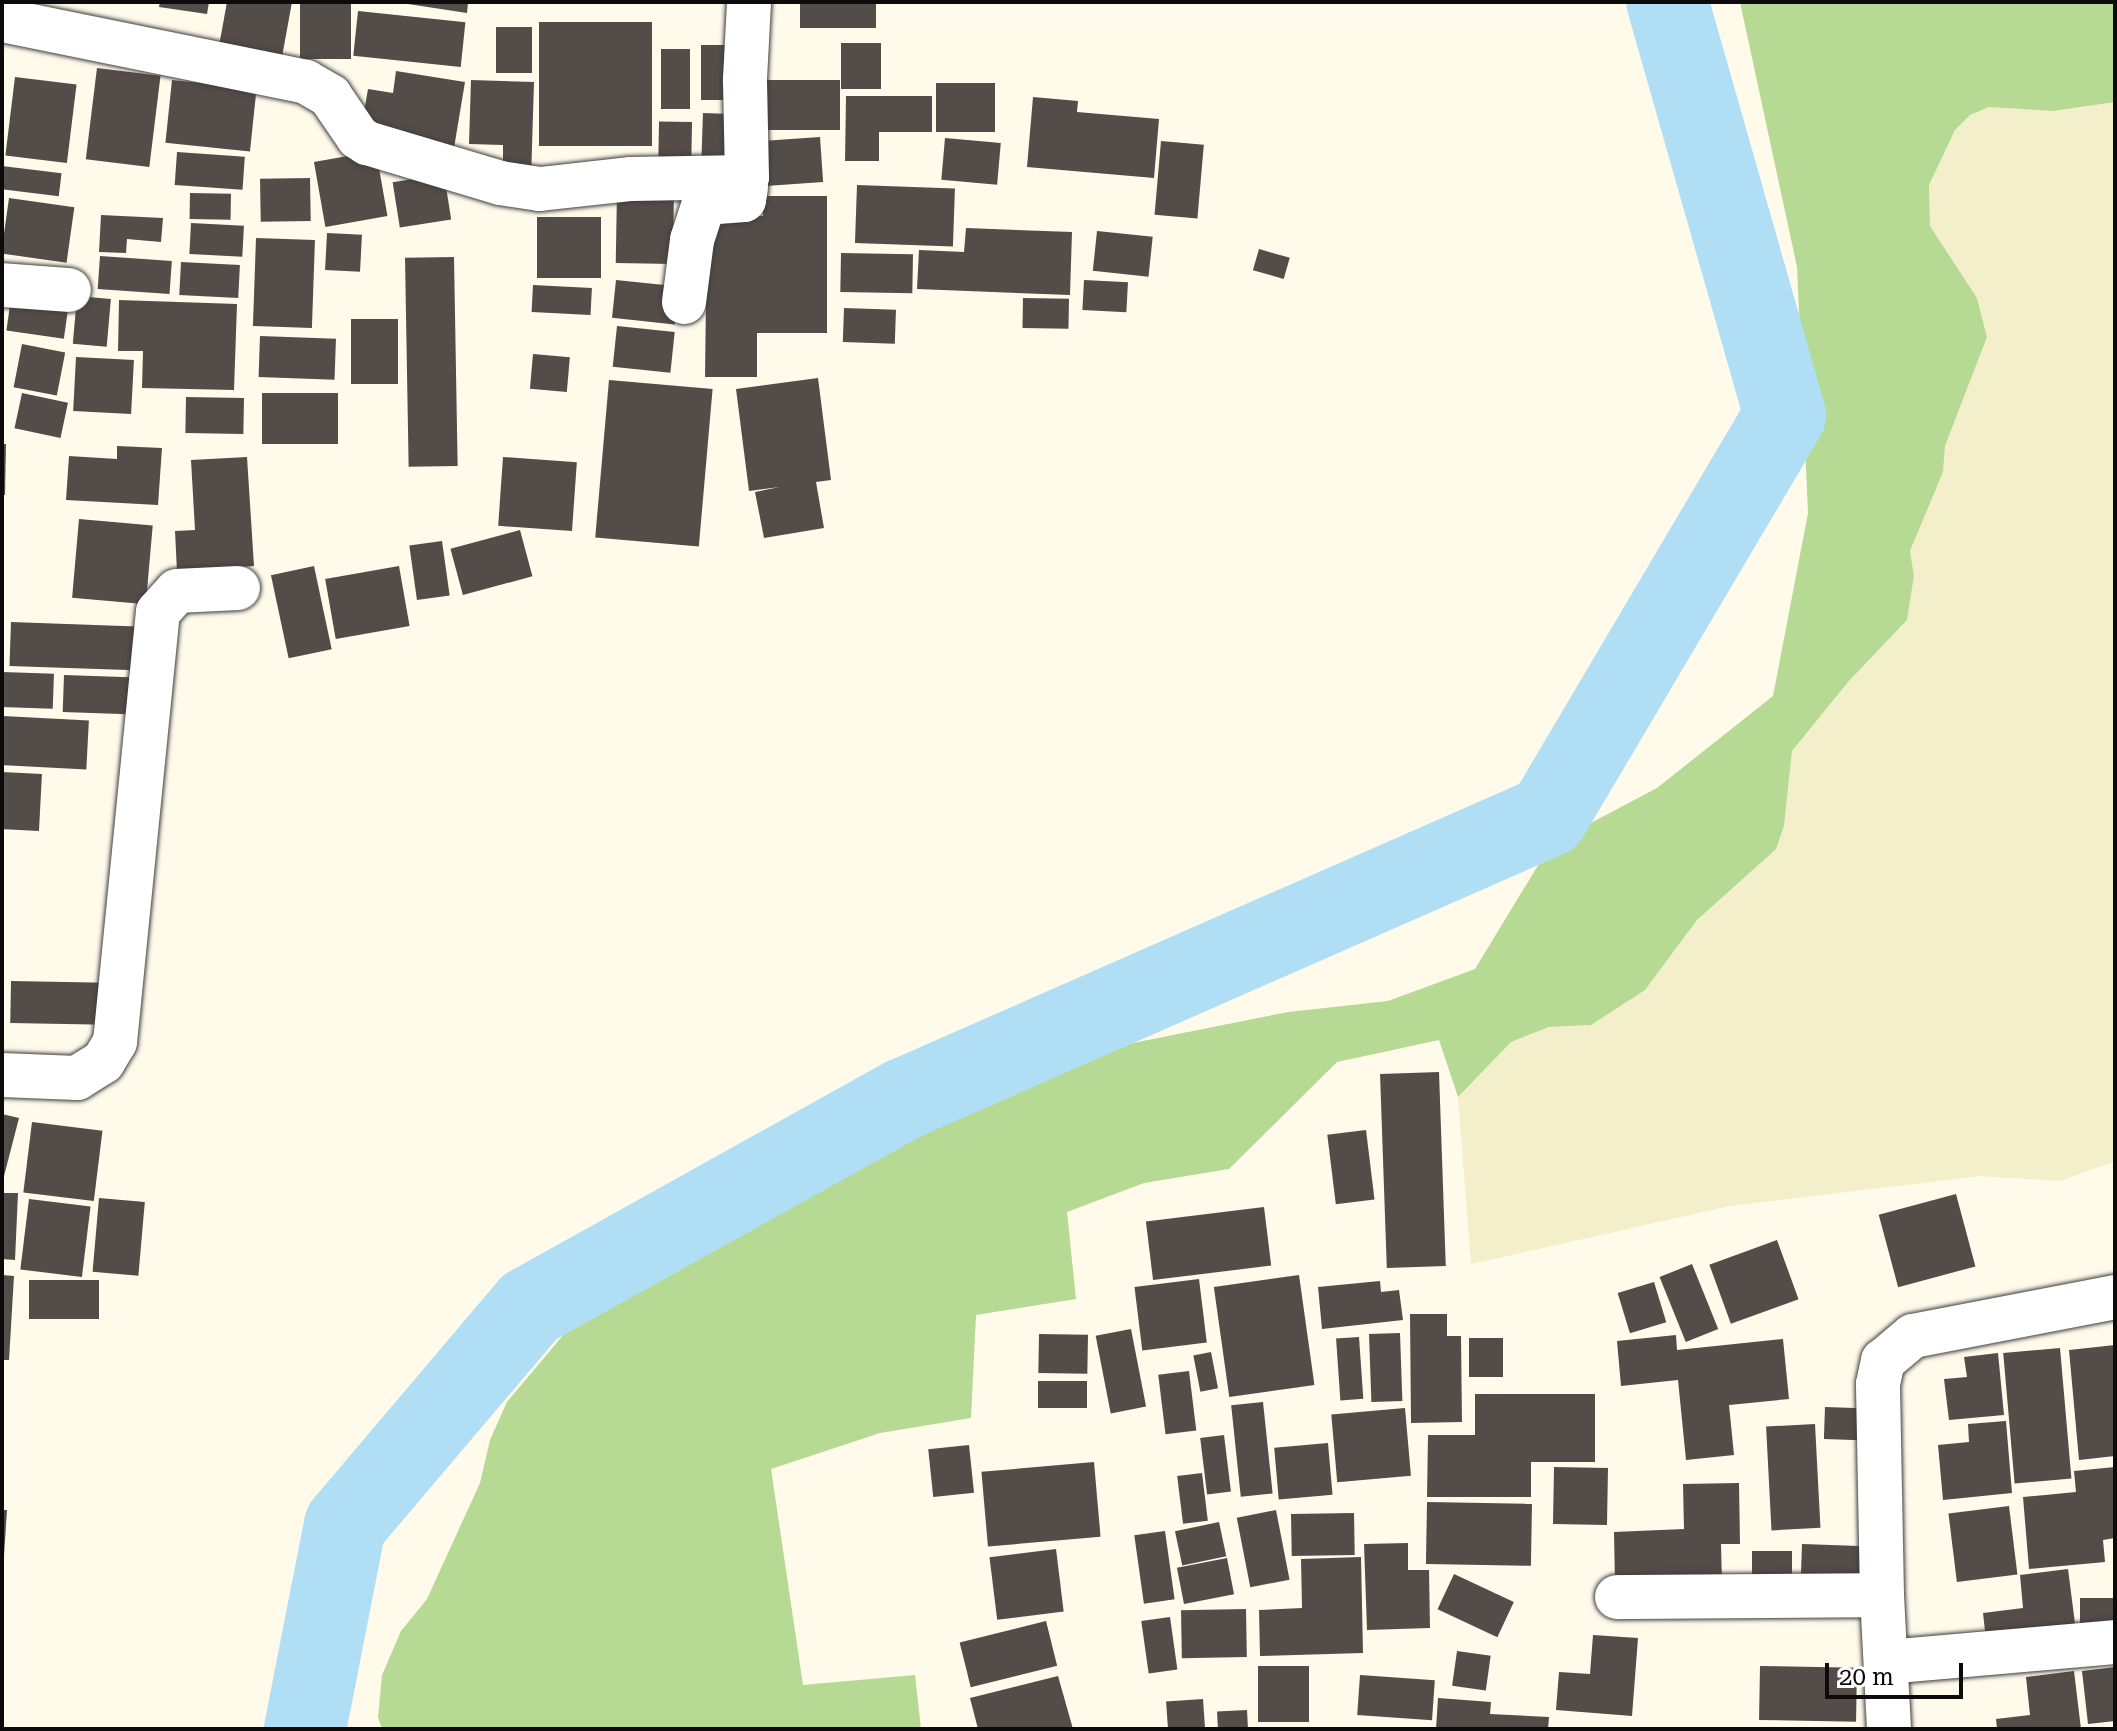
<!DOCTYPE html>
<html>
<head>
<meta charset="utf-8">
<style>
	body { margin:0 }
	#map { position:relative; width:2117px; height:1731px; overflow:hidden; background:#fffaea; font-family:"Roboto Serif",serif }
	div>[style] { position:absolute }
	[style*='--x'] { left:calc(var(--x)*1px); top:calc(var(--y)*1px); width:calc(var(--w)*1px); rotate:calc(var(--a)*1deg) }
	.farmland>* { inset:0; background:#f4efcb }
	.forest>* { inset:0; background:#b6d994 }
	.river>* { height:82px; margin:-41px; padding:0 41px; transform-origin:41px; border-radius:41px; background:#afdef5 }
	.building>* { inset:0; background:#544c48; transform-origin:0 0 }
	.roads { filter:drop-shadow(0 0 2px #3e3e3e) drop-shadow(0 0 2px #3e3e3e) }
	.street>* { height:44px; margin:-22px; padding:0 22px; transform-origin:22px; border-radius:22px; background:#fff }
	span { translate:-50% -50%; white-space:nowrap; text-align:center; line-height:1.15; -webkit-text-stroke:8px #fff; paint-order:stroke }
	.frame { position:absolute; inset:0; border:4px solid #0b0b0b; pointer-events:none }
	.scale { position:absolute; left:1825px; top:1663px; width:138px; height:36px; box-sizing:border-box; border:4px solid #0b0b0b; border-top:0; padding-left:10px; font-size:24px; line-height:28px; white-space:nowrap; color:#0b0b0b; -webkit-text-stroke:6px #fff; paint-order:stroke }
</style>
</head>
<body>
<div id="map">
	<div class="farmland">
		<i style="clip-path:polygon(2115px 102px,2115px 1161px,2060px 1181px,1980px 1176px,1730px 1206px,1471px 1264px,1458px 1097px,1511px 1042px,1549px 1027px,1591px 1025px,1645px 990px,1697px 920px,1776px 848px,1784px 826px,1792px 751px,1848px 682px,1907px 620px,1914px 576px,1910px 551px,1943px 472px,1945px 446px,1987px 337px,1977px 298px,1930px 226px,1929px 185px,1955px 130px,1970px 115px,1989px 107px,2053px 111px)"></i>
	</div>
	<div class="forest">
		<i style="clip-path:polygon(1740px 2px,2115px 2px,2115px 102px,2053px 111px,1989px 107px,1970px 115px,1955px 130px,1929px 185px,1930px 226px,1977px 298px,1987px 337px,1945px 446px,1943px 472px,1910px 551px,1914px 576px,1907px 620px,1848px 682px,1792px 751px,1784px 826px,1776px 849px,1697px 920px,1645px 990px,1591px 1025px,1549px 1027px,1511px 1042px,1458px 1097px,1439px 1040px,1337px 1062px,1229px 1169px,1144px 1183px,1067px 1212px,1076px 1299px,976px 1315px,971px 1418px,880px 1433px,771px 1469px,803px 1685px,915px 1675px,921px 1729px,382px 1729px,378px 1717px,382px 1675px,401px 1631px,427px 1599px,480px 1483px,490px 1440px,507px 1402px,565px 1333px,626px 1274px,699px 1227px,757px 1200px,792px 1169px,830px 1149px,872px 1135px,954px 1097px,1123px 1045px,1288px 1012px,1388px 1001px,1475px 969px,1551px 844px,1657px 788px,1773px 696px,1808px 513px,1797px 267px)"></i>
	</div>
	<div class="river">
		<i style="--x:305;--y:1729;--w:208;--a:-78.9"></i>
		<i style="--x:345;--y:1525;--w:286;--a:-49.7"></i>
		<i style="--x:530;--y:1307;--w:428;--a:-29.1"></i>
		<i style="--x:904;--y:1099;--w:703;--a:-23.72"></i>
		<i style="--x:1548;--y:816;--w:466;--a:-59.4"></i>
		<i style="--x:1785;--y:415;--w:430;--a:-105.9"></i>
	</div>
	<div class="building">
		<i style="clip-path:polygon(160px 2px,209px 2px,207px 14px,159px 7px)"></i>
		<i style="clip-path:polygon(227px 2px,292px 2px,282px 57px,219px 46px)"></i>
		<i style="left:300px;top:2px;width:51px;height:57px"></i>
		<i style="clip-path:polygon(395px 2px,468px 2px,467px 13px)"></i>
		<i style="left:800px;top:2px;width:76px;height:26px"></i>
		<i style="left:358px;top:11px;width:108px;height:45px;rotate:6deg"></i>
		<i style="left:652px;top:22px;width:124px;height:113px;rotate:90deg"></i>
		<i style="left:496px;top:27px;width:36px;height:46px"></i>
		<i style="left:841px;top:43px;width:40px;height:46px"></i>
		<i style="left:701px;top:45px;width:36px;height:55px"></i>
		<i style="left:661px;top:49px;width:29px;height:60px"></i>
		<i style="left:97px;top:68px;width:64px;height:92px;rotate:7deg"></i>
		<i style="clip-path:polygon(396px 71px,465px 82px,454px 148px,360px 135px,368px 89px,393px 93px)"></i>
		<i style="left:15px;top:77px;width:62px;height:79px;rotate:7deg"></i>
		<i style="left:172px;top:80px;width:85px;height:63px;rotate:6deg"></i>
		<i style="clip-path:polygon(471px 80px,534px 82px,531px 179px,503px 177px,503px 145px,469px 144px)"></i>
		<i style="left:751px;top:80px;width:89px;height:50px"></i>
		<i style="left:936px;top:83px;width:59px;height:49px"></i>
		<i style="clip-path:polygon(846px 96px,932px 96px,932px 132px,879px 132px,879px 161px,845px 161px)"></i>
		<i style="clip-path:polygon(1033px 97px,1078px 101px,1077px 112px,1159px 119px,1154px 178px,1027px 167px)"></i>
		<i style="left:703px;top:113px;width:36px;height:59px;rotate:2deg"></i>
		<i style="left:692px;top:122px;width:53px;height:33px;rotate:91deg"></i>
		<i style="left:820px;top:137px;width:45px;height:61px;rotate:86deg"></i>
		<i style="left:945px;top:138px;width:56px;height:42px;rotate:5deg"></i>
		<i style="left:1161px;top:141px;width:43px;height:74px;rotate:5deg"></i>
		<i style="left:376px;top:151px;width:66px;height:63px;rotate:80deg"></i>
		<i style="left:177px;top:152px;width:68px;height:33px;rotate:4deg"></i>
		<i style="left:2px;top:166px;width:60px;height:23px;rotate:7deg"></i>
		<i style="left:444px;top:174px;width:46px;height:52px;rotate:81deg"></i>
		<i style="left:310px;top:178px;width:43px;height:50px;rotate:89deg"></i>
		<i style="left:857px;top:185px;width:98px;height:58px;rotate:2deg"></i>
		<i style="left:674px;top:191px;width:73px;height:57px;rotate:91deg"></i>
		<i style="left:190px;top:193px;width:41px;height:26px;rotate:1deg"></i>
		<i style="clip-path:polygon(763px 196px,827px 196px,827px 333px,757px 333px,757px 377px,705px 377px,707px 216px,763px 216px)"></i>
		<i style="left:9px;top:198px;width:66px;height:56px;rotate:8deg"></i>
		<i style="clip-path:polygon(101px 215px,163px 218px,161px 242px,127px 239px,126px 253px,99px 252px)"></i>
		<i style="left:601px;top:217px;width:61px;height:64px;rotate:90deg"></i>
		<i style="left:191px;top:223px;width:53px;height:31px;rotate:3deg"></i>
		<i style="clip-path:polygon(966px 228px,1072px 232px,1070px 295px,917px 289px,919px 250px,964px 252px)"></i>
		<i style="left:1097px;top:231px;width:56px;height:40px;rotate:6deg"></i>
		<i style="left:327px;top:233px;width:35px;height:37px;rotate:3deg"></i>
		<i style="left:256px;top:238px;width:59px;height:88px;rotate:2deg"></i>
		<i style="left:1259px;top:249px;width:32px;height:22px;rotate:16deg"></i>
		<i style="left:841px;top:253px;width:72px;height:39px;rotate:1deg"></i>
		<i style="left:100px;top:256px;width:72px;height:33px;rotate:4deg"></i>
		<i style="left:454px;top:257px;width:209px;height:49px;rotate:89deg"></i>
		<i style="left:181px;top:262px;width:59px;height:33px;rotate:3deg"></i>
		<i style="left:616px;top:280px;width:63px;height:38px;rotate:6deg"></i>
		<i style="left:1084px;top:280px;width:44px;height:30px;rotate:3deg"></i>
		<i style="left:533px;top:285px;width:59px;height:27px;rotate:3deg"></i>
		<i style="left:12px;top:291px;width:58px;height:40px;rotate:8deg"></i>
		<i style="left:77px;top:296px;width:34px;height:48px;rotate:5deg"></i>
		<i style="left:1023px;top:298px;width:46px;height:30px;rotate:1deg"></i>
		<i style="clip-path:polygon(119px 300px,237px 304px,234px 390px,142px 388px,143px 351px,118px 351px)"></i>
		<i style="left:844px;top:308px;width:52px;height:34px;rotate:2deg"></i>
		<i style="left:351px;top:319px;width:47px;height:65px"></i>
		<i style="left:617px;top:326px;width:58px;height:41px;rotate:6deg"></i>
		<i style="left:260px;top:336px;width:76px;height:41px;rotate:2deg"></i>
		<i style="left:22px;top:344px;width:44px;height:44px;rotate:11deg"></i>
		<i style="left:533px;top:354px;width:37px;height:35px;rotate:5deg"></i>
		<i style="left:76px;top:357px;width:58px;height:54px;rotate:3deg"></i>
		<i style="clip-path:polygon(818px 378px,831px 480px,816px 482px,824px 528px,764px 538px,755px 492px,780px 487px,749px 491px,736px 389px)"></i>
		<i style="left:609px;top:380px;width:104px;height:158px;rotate:5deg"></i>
		<i style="left:22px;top:393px;width:47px;height:36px;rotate:12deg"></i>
		<i style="left:338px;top:393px;width:51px;height:76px;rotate:90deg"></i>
		<i style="left:186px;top:397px;width:58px;height:36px;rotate:1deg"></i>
		<i style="clip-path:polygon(2px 444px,6px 444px,5px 495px,2px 495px)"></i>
		<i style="clip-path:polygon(117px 446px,162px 448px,158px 505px,66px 500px,69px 456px,117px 459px)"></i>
		<i style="clip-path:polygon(247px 457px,254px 566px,177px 572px,175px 531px,195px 530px,191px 460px)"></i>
		<i style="left:503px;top:457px;width:74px;height:69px;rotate:4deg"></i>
		<i style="left:79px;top:519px;width:74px;height:79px;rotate:5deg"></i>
		<i style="left:520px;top:530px;width:48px;height:72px;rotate:75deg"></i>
		<i style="left:442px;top:541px;width:55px;height:33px;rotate:82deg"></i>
		<i style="left:314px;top:566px;width:85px;height:44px;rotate:78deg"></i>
		<i style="left:399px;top:566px;width:61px;height:75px;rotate:80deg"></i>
		<i style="left:11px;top:622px;width:133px;height:44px;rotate:2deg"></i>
		<i style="left:2px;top:672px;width:52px;height:35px;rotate:2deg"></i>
		<i style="left:64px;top:675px;width:73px;height:37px;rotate:2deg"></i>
		<i style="left:3px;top:716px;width:86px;height:49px;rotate:3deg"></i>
		<i style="left:2px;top:772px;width:40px;height:57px;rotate:3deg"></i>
		<i style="left:11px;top:981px;width:96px;height:42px;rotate:1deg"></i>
		<i style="left:1439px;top:1072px;width:194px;height:59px;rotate:88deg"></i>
		<i style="clip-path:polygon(2px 1114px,19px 1118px,3px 1180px,2px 1179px)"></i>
		<i style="left:32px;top:1122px;width:71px;height:71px;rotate:7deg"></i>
		<i style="left:1366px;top:1130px;width:70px;height:39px;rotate:83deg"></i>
		<i style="clip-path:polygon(2px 1193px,18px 1193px,15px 1260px,2px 1259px)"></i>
		<i style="left:1956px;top:1194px;width:75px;height:80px;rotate:75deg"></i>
		<i style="left:99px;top:1198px;width:46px;height:74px;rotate:5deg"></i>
		<i style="left:29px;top:1199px;width:62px;height:71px;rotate:7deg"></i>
		<i style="left:1264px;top:1207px;width:59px;height:119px;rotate:83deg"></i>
		<i style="left:1777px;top:1240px;width:63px;height:72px;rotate:70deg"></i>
		<i style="left:1692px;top:1264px;width:70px;height:35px;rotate:68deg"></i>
		<i style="clip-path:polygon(2px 1275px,14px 1276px,9px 1360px,2px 1360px)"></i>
		<i style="left:1299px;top:1275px;width:111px;height:86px;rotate:82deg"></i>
		<i style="left:1199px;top:1279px;width:64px;height:65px;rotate:83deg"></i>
		<i style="left:29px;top:1280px;width:70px;height:39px"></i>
		<i style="clip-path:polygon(1380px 1281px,1381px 1292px,1399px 1290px,1403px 1320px,1322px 1329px,1318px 1287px)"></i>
		<i style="left:1654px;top:1282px;width:42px;height:38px;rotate:73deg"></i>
		<i style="clip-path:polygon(1410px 1314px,1447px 1314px,1447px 1336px,1461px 1336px,1462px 1422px,1411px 1423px)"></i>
		<i style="left:1131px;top:1329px;width:79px;height:36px;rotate:79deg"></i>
		<i style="left:1400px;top:1333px;width:68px;height:31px;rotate:88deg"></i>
		<i style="left:1039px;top:1334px;width:49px;height:39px;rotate:1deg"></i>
		<i style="clip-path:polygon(1676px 1335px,1677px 1350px,1783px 1339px,1789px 1399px,1729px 1405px,1734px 1455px,1686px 1460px,1678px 1380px,1621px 1386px,1617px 1341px)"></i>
		<i style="left:1359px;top:1337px;width:62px;height:23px;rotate:86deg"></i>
		<i style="left:1469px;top:1338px;width:34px;height:39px"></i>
		<i style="clip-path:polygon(2115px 1345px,2115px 1456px,2079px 1460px,2069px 1350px)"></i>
		<i style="left:2060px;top:1348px;width:131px;height:57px;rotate:85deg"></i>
		<i style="left:1211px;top:1352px;width:37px;height:18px;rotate:79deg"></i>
		<i style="clip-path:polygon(1998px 1353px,2004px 1415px,1949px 1420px,1944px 1379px,1967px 1377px,1964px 1357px)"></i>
		<i style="left:1189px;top:1371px;width:60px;height:31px;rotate:83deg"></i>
		<i style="left:1038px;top:1381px;width:49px;height:27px"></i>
		<i style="clip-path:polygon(1475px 1394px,1595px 1394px,1595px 1462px,1531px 1462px,1531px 1497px,1427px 1497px,1428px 1435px,1475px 1435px)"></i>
		<i style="left:1263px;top:1402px;width:92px;height:32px;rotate:84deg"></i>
		<i style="left:1825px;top:1407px;width:37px;height:32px;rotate:2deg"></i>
		<i style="left:1405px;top:1408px;width:68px;height:74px;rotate:85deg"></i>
		<i style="clip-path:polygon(2006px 1421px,2012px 1493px,1943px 1500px,1938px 1445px,1969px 1442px,1968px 1424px)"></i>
		<i style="left:1815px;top:1424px;width:104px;height:49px;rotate:87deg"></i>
		<i style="left:1224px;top:1435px;width:57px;height:24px;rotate:83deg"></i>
		<i style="left:1328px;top:1443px;width:52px;height:54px;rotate:85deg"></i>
		<i style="left:969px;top:1445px;width:48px;height:41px;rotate:84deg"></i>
		<i style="left:1094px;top:1462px;width:75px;height:113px;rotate:85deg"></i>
		<i style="left:1554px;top:1467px;width:54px;height:57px;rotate:1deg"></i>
		<i style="clip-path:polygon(2115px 1467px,2115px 1538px,2103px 1540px,2105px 1562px,2029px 1569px,2023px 1497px,2076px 1492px,2074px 1471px)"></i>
		<i style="left:1202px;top:1473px;width:48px;height:25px;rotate:83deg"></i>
		<i style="clip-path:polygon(1739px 1483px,1740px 1544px,1721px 1544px,1722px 1582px,1615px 1585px,1614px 1532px,1684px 1529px,1683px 1484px)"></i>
		<i style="left:1427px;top:1502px;width:105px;height:62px;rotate:1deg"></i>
		<i style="left:2009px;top:1506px;width:69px;height:61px;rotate:83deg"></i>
		<i style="clip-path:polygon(2px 1510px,7px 1510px,4px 1556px,2px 1556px)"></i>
		<i style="left:1276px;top:1510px;width:71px;height:40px;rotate:79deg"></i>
		<i style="left:1354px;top:1513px;width:42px;height:63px;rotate:89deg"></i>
		<i style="left:1219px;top:1522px;width:35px;height:45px;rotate:78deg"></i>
		<i style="left:1165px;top:1531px;width:69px;height:31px;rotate:82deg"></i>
		<i style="clip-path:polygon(1408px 1543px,1408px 1570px,1429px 1570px,1430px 1628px,1367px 1630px,1364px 1544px)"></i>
		<i style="left:1802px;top:1544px;width:72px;height:45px;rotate:2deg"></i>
		<i style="left:1056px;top:1549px;width:63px;height:67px;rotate:83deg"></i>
		<i style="left:1752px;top:1551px;width:40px;height:35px"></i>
		<i style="clip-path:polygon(1361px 1557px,1363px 1653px,1260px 1656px,1259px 1610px,1302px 1608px,1301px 1559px)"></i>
		<i style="left:1227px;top:1558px;width:37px;height:51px;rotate:79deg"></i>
		<i style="clip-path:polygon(2068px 1569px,2077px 1639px,1987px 1649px,1983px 1613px,2023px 1608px,2020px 1575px)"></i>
		<i style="left:1454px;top:1574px;width:66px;height:39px;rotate:25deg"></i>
		<i style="left:2115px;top:1598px;width:37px;height:35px;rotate:90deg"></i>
		<i style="left:1246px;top:1609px;width:48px;height:65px;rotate:89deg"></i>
		<i style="left:1170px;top:1617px;width:53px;height:29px;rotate:82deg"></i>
		<i style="left:1046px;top:1621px;width:46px;height:89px;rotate:76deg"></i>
		<i style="clip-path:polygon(1593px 1635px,1638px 1638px,1632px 1716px,1556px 1710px,1559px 1672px,1590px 1674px)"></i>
		<i style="left:1457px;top:1651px;width:34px;height:35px;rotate:8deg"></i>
		<i style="left:1258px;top:1666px;width:51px;height:56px"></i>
		<i style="left:1760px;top:1666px;width:97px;height:54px;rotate:1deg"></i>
		<i style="clip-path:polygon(2115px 1667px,2115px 1721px,2088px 1724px,2082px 1671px)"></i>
		<i style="clip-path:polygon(2074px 1671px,2081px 1729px,1997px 1729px,1996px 1719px,2030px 1715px,2026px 1677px)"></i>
		<i style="left:1360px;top:1675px;width:75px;height:40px;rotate:4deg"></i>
		<i style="clip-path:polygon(1058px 1676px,1073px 1729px,978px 1729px,970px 1698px)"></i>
		<i style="clip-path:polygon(1438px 1698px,1491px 1702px,1490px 1714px,1549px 1717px,1548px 1729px,1436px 1729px)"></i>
		<i style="left:1203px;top:1699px;width:30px;height:37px;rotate:86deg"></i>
		<i style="left:1247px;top:1710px;width:19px;height:30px;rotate:87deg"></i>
	</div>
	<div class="roads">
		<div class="street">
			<i style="--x:2;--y:20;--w:310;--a:11.5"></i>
			<i style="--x:306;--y:82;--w:28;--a:30"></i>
			<i style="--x:330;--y:96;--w:50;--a:55.7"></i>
			<i style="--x:358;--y:137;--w:11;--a:34"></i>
			<i style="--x:367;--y:143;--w:139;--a:16.7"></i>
			<i style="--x:500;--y:183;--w:40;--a:8.5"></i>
			<i style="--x:540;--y:189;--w:92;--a:-6.3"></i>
			<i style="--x:631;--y:179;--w:116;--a:-1"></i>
			<i style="--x:747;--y:177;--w:98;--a:-91.2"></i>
			<i style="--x:745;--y:79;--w:77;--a:-87"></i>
			<i style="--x:2;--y:285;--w:67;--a:4.3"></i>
			<i style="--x:684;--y:302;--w:63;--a:-82.6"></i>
			<i style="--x:692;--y:240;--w:39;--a:-72"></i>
			<i style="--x:704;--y:203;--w:40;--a:-4.3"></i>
			<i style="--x:744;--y:200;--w:13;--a:-81"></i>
			<i style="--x:2;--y:1075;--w:75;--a:2.3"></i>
			<i style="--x:77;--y:1078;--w:31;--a:-32"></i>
			<i style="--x:103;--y:1062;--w:23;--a:-59"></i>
			<i style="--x:115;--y:1042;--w:432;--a:-84.3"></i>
			<i style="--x:158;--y:612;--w:28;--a:-48"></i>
			<i style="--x:177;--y:591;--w:61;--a:-2.8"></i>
			<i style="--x:1617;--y:1597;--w:265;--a:-0.4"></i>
			<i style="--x:1887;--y:1662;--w:229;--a:-5"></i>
			<i style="--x:1889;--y:1729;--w:134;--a:-93"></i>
			<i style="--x:1882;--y:1595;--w:211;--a:-91.1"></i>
			<i style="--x:1878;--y:1384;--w:24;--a:-78"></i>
			<i style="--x:1883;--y:1361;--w:39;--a:-40"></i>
			<i style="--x:1913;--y:1336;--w:206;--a:-10.9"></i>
		</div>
	</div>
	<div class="frame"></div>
	<div class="scale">20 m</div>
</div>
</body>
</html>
